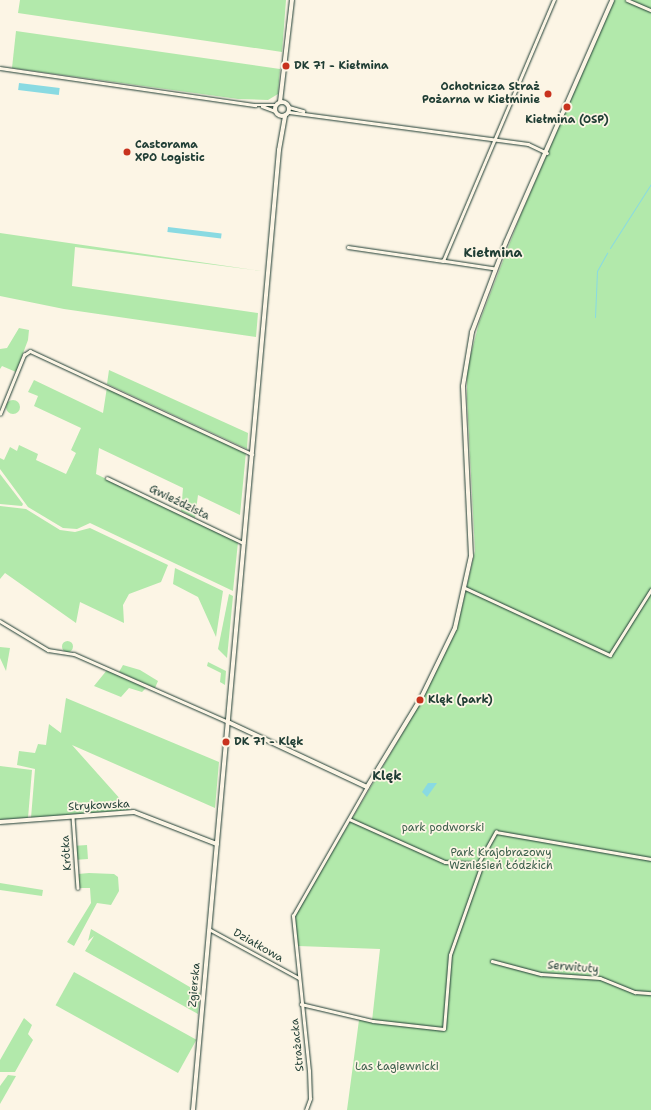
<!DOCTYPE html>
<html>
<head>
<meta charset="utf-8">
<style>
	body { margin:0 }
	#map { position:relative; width:651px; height:1110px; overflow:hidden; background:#fcf5e5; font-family:"Shantell Sans",sans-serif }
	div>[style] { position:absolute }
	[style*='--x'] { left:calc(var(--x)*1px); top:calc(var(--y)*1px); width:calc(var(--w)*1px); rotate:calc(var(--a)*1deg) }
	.green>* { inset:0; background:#b2e9ab; transform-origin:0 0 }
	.round { border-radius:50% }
	.water>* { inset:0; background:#89dae2; transform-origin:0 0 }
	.stream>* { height:1px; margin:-0.5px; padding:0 0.5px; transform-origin:0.5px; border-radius:0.5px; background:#89dae2 }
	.roads { filter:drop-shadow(0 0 1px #1f3d34) drop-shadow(0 0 1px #1f3d34) }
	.street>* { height:2.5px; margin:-1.25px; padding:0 1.25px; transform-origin:1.25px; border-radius:1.25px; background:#fcf5e5 }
	.secondary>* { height:4px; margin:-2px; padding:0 2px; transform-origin:2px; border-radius:2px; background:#fcf5e5 }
	.secondary>.ring { margin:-2px; padding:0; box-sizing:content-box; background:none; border:4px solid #fcf5e5; border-radius:50% }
	.dots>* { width:11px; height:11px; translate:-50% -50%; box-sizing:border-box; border:2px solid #fcf5e5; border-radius:50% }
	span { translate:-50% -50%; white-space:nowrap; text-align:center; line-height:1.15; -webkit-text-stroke:3.5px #fcf5e5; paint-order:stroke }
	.poi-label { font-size:11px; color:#1f3d34; font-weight:700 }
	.left { translate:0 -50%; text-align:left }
	.right { translate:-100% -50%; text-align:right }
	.street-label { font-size:11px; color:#1f3d34 }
	.park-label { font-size:11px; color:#3c5f4c }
	.quarter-label { font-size:13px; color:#1f3d34; font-weight:700 }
</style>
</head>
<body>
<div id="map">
	<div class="green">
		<i style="clip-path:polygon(20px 0,286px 0,282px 52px,18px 13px)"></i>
		<i style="clip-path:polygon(614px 0,651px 0,651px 1110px,347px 1110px,359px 1020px,372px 1021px,380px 949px,298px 946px,295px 915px,421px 702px,457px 629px,475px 551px,467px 399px,467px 369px,479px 323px,521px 214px)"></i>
		<i style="clip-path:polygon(16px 31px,280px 69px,278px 94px,268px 100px,238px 99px,12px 68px)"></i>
		<i style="clip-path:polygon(0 233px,262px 271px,75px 247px,72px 286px,258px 313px,256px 337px,64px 309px,0 296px)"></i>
		<i style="clip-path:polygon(19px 328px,29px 330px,28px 340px,16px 372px,2px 366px,0 369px,0 349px,7px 348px)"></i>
		<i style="clip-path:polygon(109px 370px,248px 433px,247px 449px,107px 384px)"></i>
		<i style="clip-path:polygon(34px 380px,103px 413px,107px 387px,246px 452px,240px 515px,198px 495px,195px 518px,181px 511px,183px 488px,99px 448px,96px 474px,238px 542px,233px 591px,90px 523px,77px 529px,63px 528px,28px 507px,0 469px,0 458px,4px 460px,10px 447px,17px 451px,19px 445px,38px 454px,36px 460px,66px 474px,76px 453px,71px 450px,81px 428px,34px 406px,38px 396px,28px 392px)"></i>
		<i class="round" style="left:6px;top:400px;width:14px;height:14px"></i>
		<i style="clip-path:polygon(0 474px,23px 504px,22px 506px,0 504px)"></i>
		<i style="clip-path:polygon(0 506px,26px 509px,60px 530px,75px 532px,90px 528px,168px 565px,161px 582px,129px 594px,123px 605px,124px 623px,80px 602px,76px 623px,5px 573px,0 579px)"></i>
		<i style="clip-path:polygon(175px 568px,223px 591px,216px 637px,198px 597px,173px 584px)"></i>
		<i style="clip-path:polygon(229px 594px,233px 596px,227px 658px,218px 649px)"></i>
		<i class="round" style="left:61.5px;top:640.5px;width:11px;height:11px"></i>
		<i style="clip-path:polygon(0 647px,10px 648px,6px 671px,0 658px)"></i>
		<i style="clip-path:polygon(208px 662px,226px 671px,225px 685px,220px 682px,221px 673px,207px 666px)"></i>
		<i style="clip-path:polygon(123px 665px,140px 670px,158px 681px,155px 688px,119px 672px)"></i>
		<i style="clip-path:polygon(107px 670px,146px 688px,142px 692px,129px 688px,121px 697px,94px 686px)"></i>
		<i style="clip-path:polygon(66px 698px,219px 762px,215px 808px,72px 745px,130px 810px,31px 818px,35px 769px,17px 765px,19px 751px,35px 753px,38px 744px,46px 745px,49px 724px,61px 733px)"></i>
		<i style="clip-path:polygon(0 766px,32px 770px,28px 818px,0 821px)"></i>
		<i style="left:87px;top:845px;width:14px;height:11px;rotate:86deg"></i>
		<i style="clip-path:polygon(89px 873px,114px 874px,118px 877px,119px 891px,111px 905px,97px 903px,74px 946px,67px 942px,91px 903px,90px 888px,80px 888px,78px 874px)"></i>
		<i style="clip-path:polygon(0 883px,43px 890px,42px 896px,0 890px)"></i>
		<i style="clip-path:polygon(91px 929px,200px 993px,198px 1014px,85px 951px,94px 936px,88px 941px)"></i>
		<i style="left:74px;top:972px;width:140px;height:38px;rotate:29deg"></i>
		<i style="clip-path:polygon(24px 1018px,32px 1025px,28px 1034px,33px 1040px,15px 1072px,0 1072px,0 1060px)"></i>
		<i style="clip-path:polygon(8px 1075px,16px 1076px,0 1104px,0 1086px)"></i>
	</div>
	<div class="water">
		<i style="left:19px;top:83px;width:41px;height:7px;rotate:7deg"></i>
		<i style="left:168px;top:227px;width:54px;height:5px;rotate:7deg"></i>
		<i style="clip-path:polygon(428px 783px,437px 783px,427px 797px,422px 792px)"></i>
	</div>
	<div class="stream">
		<i style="--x:610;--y:248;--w:76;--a:-57.4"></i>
		<i style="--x:595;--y:317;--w:46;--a:-87.5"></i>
		<i style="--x:597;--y:271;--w:21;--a:-61"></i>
	</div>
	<div class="roads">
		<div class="street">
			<i style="--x:627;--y:0;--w:26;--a:23"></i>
			<i style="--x:0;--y:68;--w:258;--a:8.3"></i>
			<i style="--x:255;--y:105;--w:21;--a:0"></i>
			<i style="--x:262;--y:106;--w:14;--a:21"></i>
			<i style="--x:289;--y:107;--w:15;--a:16"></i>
			<i style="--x:289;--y:112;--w:241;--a:7.6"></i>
			<i style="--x:528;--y:144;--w:21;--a:25"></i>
			<i style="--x:348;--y:247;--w:96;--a:8.4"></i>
			<i style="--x:495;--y:269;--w:53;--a:-171.3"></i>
			<i style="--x:443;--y:261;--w:284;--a:-67"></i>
			<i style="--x:0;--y:414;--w:64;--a:-67.9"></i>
			<i style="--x:24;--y:355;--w:7;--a:-34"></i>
			<i style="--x:30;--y:351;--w:245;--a:24.9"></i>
			<i style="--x:107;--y:478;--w:151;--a:25.5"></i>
			<i style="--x:465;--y:588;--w:160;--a:24.8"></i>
			<i style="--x:610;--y:655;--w:77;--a:-57.8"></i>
			<i style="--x:0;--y:621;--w:56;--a:31.1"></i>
			<i style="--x:48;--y:650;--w:26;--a:9"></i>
			<i style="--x:74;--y:654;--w:168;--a:23.8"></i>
			<i style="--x:73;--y:817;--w:71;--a:86"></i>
			<i style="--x:349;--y:819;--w:105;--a:24.1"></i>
			<i style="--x:445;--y:862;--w:33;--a:3"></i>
			<i style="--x:478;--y:864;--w:37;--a:-61"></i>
			<i style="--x:496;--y:832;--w:157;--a:9.9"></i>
			<i style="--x:209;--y:929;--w:102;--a:28.6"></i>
			<i style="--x:492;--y:961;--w:51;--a:14.9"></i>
			<i style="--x:541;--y:974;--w:59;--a:3.9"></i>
			<i style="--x:600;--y:978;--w:38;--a:22"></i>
			<i style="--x:635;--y:992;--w:16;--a:4"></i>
			<i style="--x:301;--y:1004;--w:74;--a:13.3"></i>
			<i style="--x:373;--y:1021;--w:71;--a:6.4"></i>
			<i style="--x:444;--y:1029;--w:74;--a:-85.4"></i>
			<i style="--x:450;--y:955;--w:90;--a:-70.6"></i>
			<i style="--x:480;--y:870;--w:6;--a:-108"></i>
			<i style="--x:306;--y:1110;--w:12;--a:-70"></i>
			<i style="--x:310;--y:1099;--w:28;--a:-92"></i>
			<i style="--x:309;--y:1071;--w:156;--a:-95.9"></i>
			<i style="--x:293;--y:916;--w:149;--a:-60.2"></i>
		</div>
		<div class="secondary">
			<i class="ring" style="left:275px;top:102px;width:10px;height:10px"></i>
			<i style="--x:280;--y:102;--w:103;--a:-83.3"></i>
			<i style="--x:228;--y:722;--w:153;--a:25.1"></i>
			<i style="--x:367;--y:787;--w:102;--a:-58.7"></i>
			<i style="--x:420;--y:700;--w:80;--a:-64.1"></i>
			<i style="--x:455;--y:628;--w:74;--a:-77.5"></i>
			<i style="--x:471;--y:556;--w:170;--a:-92.7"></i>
			<i style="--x:463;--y:386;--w:55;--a:-80.5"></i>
			<i style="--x:472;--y:332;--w:96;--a:-69.3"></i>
			<i style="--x:506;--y:242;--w:264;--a:-66.3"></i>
			<i style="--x:0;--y:822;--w:134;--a:-4.3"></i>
			<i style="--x:134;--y:812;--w:89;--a:21.1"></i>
			<i style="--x:193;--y:1110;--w:964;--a:-84.88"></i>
			<i style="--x:279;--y:150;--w:35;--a:-80"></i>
		</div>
	</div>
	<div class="dots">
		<i style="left:286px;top:66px;background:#c8321e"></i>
		<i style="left:548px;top:94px;background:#c8321e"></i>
		<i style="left:567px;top:107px;background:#c8321e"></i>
		<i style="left:127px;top:152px;background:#c8321e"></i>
		<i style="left:420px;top:700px;background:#c8321e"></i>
		<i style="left:226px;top:742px;background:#c8321e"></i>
	</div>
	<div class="poi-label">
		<span class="left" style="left:294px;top:66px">DK 71 - Kiełmina</span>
		<span class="right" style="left:540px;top:94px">Ochotnicza Straż<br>Pożarna w Kiełminie</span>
		<span style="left:567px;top:120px">Kiełmina (OSP)</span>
		<span class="left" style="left:135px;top:152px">Castorama<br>XPO Logistic</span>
		<span class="left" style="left:428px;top:700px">Klęk (park)</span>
		<span class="left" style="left:234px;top:742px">DK 71 - Klęk</span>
	</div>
	<div class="street-label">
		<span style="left:179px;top:503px;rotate:26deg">Gwieździsta</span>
		<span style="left:99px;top:806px;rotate:-3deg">Strykowska</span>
		<span style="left:67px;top:853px;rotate:-94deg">Krótka</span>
		<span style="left:258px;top:946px;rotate:30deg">Działkowa</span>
		<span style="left:573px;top:968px;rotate:5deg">Serwituty</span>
		<span style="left:195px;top:985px;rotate:-85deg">Zgierska</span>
		<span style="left:298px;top:1045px;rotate:-96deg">Strażacka</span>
	</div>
	<div class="park-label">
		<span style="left:443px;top:828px">park podworski</span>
		<span style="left:501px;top:860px">Park Krajobrazowy<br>Wzniesień Łódzkich</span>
		<span style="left:397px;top:1067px">Las Łagiewnicki</span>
	</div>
	<div class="quarter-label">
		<span style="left:493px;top:253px">Kiełmina</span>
		<span style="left:387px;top:776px">Klęk</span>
	</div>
</div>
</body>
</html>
